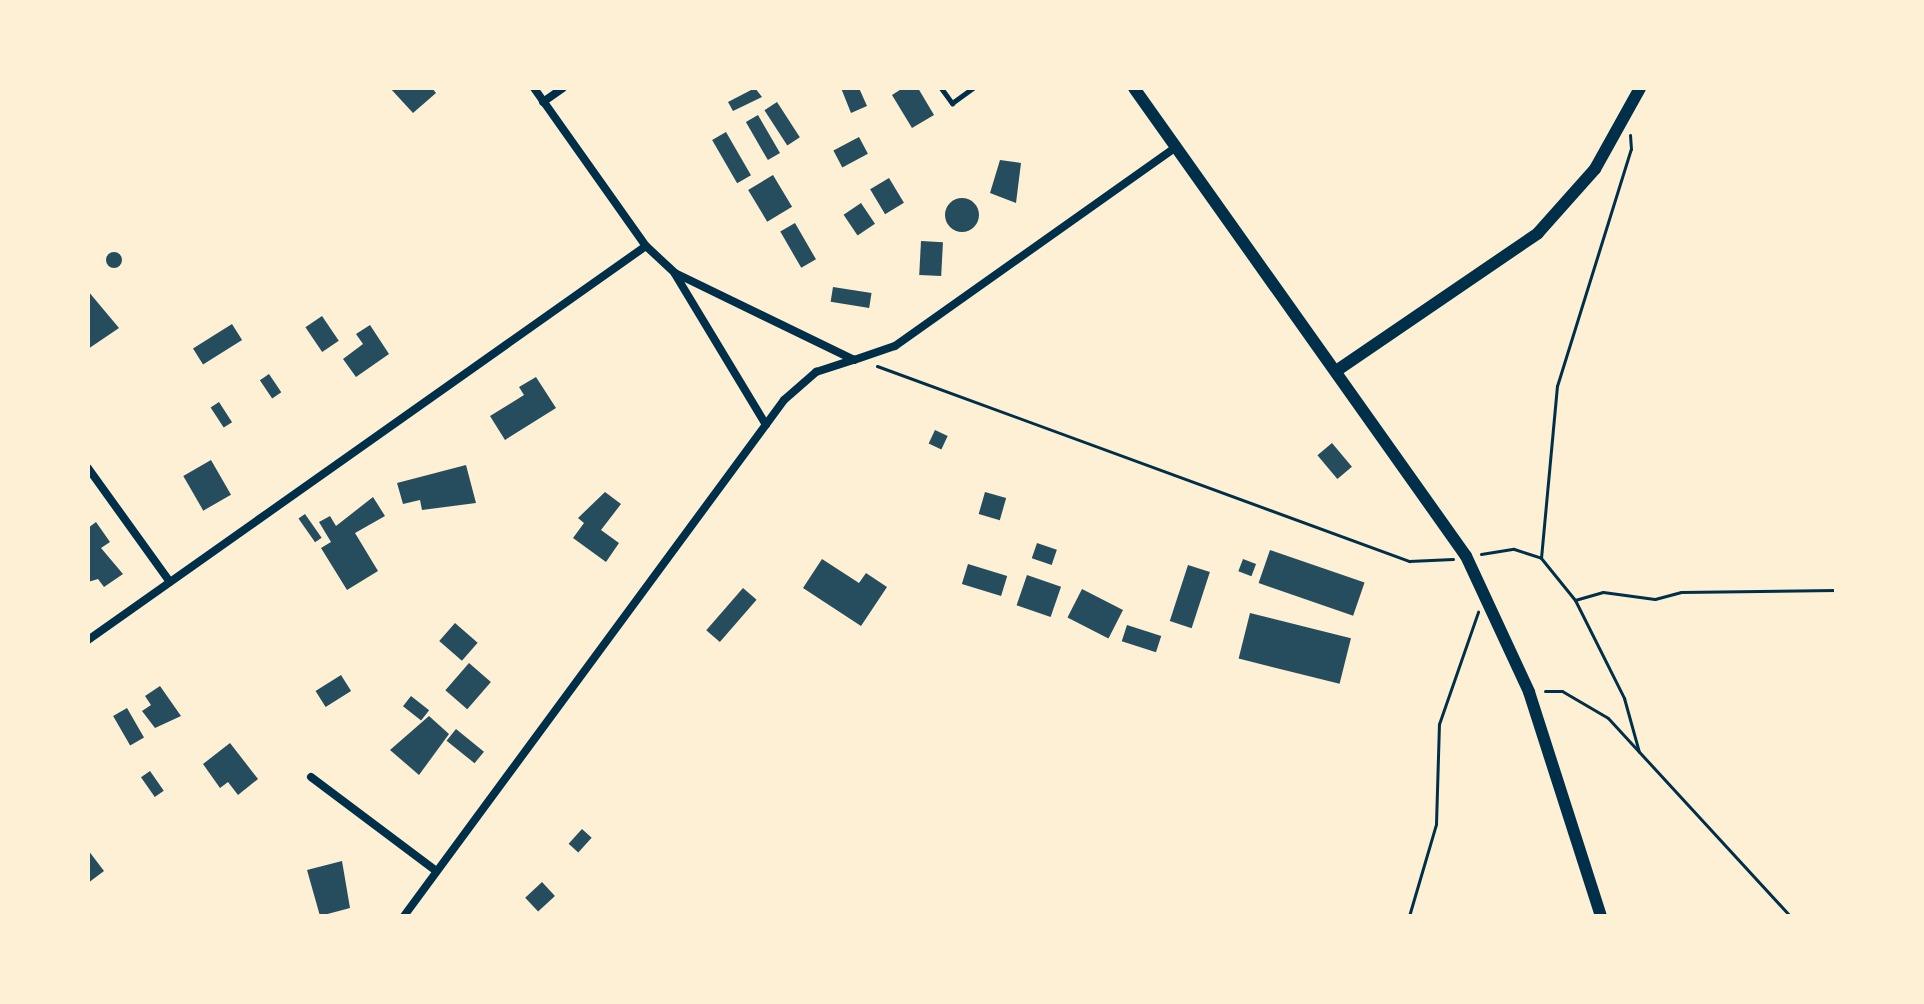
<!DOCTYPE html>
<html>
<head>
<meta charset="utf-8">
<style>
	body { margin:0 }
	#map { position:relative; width:1924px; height:1004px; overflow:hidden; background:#fdf0d5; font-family:"Open Sans",sans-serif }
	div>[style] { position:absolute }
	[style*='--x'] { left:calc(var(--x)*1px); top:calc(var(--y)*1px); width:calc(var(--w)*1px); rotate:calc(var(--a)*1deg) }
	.building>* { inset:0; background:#264d5e; transform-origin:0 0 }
	.round { border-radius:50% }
	.path>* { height:3px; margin:-1.5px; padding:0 1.5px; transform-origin:1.5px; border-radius:1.5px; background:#003049 }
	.service>* { height:5px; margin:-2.5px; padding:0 2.5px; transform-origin:2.5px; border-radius:2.5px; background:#003049 }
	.minor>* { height:8px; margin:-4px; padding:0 4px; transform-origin:4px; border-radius:4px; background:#003049 }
	.tertiary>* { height:12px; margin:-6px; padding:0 6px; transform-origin:6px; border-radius:6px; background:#003049 }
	span { translate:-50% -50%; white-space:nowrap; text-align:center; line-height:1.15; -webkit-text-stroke:8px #fdf0d5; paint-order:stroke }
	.frame { position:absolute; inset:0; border:90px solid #fdf0d5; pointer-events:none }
</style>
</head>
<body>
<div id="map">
	<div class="building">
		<i style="clip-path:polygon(390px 88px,432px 88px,436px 93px,413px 113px)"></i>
		<i style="clip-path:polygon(755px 88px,762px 97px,733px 111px,728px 102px)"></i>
		<i style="clip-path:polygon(841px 88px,859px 88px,867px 106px,851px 113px)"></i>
		<i style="clip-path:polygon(903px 88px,918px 88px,934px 115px,912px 128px,892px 95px)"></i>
		<i style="left:777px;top:102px;width:42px;height:15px;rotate:57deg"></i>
		<i style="left:758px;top:115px;width:44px;height:14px;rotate:60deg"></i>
		<i style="left:726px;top:132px;width:50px;height:16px;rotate:60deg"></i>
		<i style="left:859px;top:137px;width:19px;height:29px;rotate:62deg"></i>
		<i style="clip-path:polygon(1000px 160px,1021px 163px,1016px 203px,990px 193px)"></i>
		<i style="left:773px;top:175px;width:37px;height:29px;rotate:59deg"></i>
		<i style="left:889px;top:178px;width:29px;height:22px;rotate:59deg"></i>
		<i class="round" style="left:945px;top:198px;width:34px;height:34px"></i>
		<i style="left:861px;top:203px;width:25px;height:21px;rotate:56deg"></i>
		<i style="left:795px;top:223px;width:42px;height:17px;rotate:60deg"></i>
		<i style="left:921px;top:241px;width:22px;height:34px;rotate:3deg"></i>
		<i class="round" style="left:106px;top:252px;width:16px;height:16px"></i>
		<i style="left:833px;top:287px;width:39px;height:15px;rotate:9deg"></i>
		<i style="clip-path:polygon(88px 291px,119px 328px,88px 349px)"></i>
		<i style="left:322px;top:316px;width:30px;height:20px;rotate:56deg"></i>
		<i style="left:232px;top:324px;width:19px;height:46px;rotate:58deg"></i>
		<i style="clip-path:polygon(370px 325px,389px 354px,356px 377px,343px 359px,363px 344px,356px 334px)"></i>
		<i style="left:269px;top:374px;width:22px;height:11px;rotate:56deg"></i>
		<i style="clip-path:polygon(536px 377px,556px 408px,505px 440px,490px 416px,524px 395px,519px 387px)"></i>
		<i style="left:219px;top:402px;width:24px;height:10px;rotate:57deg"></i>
		<i style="left:935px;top:430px;width:14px;height:15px;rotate:25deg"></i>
		<i style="left:1332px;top:443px;width:31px;height:19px;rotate:50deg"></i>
		<i style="left:211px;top:460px;width:40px;height:32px;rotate:60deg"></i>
		<i style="clip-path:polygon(466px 465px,476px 503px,422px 510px,420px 500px,403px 504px,397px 483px)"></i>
		<i style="clip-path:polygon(605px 492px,621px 504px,601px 530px,619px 543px,606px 562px,573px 538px,584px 523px,578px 518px)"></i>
		<i style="left:985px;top:492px;width:22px;height:23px;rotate:16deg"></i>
		<i style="clip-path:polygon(373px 497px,385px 516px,355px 533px,378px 571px,347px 590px,321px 548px,331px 542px,319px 522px,330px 516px,336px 526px)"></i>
		<i style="left:305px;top:514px;width:29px;height:8px;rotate:55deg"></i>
		<i style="clip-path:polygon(96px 522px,110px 542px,101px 548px,123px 574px,104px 587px,98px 579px,88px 582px,88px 528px)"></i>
		<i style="left:1037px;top:543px;width:21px;height:16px;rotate:19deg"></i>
		<i style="left:1270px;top:550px;width:100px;height:35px;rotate:19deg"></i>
		<i style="clip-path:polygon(822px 559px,859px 583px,866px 573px,887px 587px,861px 626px,803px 588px)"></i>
		<i style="left:1243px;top:559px;width:14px;height:13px;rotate:21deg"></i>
		<i style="left:968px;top:564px;width:41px;height:21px;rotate:17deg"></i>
		<i style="left:1188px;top:565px;width:23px;height:59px;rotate:18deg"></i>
		<i style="left:1027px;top:575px;width:36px;height:32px;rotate:19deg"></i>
		<i style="left:743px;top:588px;width:18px;height:56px;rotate:41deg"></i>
		<i style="left:1082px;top:589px;width:46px;height:32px;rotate:27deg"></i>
		<i style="left:1250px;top:613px;width:104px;height:47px;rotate:14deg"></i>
		<i style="left:455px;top:623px;width:30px;height:24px;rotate:41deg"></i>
		<i style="left:1127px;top:625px;width:36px;height:17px;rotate:18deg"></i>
		<i style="left:469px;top:663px;width:29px;height:36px;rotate:41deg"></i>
		<i style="left:341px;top:675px;width:19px;height:30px;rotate:58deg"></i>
		<i style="clip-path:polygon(160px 686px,181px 716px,155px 728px,142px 711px,151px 705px,145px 696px)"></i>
		<i style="left:411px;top:696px;width:23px;height:13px;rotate:38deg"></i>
		<i style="left:127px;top:708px;width:34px;height:16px;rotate:60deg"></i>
		<i style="clip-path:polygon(429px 716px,449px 734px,419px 775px,390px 750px)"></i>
		<i style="left:456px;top:729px;width:36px;height:15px;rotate:39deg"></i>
		<i style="clip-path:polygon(230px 743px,258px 779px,238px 795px,228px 782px,220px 788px,203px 764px)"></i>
		<i style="left:150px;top:771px;width:24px;height:11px;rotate:55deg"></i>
		<i style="left:582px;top:829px;width:13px;height:20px;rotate:42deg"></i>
		<i style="clip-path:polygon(88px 850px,104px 871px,88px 883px)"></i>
		<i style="clip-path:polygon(342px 861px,350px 908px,320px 916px,307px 870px)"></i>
		<i style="left:542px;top:882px;width:19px;height:23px;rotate:47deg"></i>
	</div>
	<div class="path">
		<i style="--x:877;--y:366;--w:567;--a:20.13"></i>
		<i style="--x:1409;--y:561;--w:44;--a:-2.6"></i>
		<i style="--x:1481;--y:554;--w:33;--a:-9"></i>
		<i style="--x:1514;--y:549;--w:28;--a:18"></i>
		<i style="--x:1541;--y:558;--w:54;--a:51"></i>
		<i style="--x:1575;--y:600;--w:110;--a:63.4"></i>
		<i style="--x:1624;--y:698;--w:56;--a:74.5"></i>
		<i style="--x:1541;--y:558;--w:173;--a:-84.7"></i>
		<i style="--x:1557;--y:386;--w:248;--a:-72.7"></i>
		<i style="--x:1631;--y:149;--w:14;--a:-94"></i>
		<i style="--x:1575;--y:600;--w:29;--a:-16"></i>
		<i style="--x:1603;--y:592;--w:52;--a:7.7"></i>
		<i style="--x:1655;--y:599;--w:27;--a:-15"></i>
		<i style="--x:1681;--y:592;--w:155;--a:-0.7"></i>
		<i style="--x:1545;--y:691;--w:17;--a:0"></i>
		<i style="--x:1562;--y:691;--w:53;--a:30.4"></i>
		<i style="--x:1608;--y:718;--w:269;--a:47.4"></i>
		<i style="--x:1409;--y:916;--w:96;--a:-73.6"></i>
		<i style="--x:1436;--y:824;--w:100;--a:-88.3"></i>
		<i style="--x:1439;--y:724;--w:119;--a:-70.8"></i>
	</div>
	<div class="service">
		<i style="--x:941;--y:88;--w:19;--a:54"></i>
		<i style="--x:952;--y:103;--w:26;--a:-36"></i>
	</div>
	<div class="minor">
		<i style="--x:534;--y:88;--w:194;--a:54.7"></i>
		<i style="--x:646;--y:246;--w:40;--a:43"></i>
		<i style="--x:675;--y:273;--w:199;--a:25.9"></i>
		<i style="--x:854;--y:360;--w:43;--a:-18.9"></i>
		<i style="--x:895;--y:346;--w:344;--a:-35.3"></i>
		<i style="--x:543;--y:102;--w:24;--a:-35"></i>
		<i style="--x:675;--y:274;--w:176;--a:58.9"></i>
		<i style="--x:88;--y:468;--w:140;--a:54.3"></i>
		<i style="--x:88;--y:640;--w:683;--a:-35.23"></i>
		<i style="--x:311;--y:777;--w:155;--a:36.9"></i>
		<i style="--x:404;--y:916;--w:641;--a:-53.63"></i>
		<i style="--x:784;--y:400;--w:43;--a:-41.2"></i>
		<i style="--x:816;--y:372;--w:40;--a:-18"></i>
	</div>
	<div class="tertiary">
		<i style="--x:1134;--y:88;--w:574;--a:54.65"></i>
		<i style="--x:1466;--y:556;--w:150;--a:65.1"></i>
		<i style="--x:1529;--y:692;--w:235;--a:72.2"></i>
		<i style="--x:1339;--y:369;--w:241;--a:-34.3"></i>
		<i style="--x:1538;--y:233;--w:86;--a:-48.3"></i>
		<i style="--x:1595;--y:169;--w:93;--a:-60.9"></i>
	</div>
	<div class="frame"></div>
</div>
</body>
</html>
